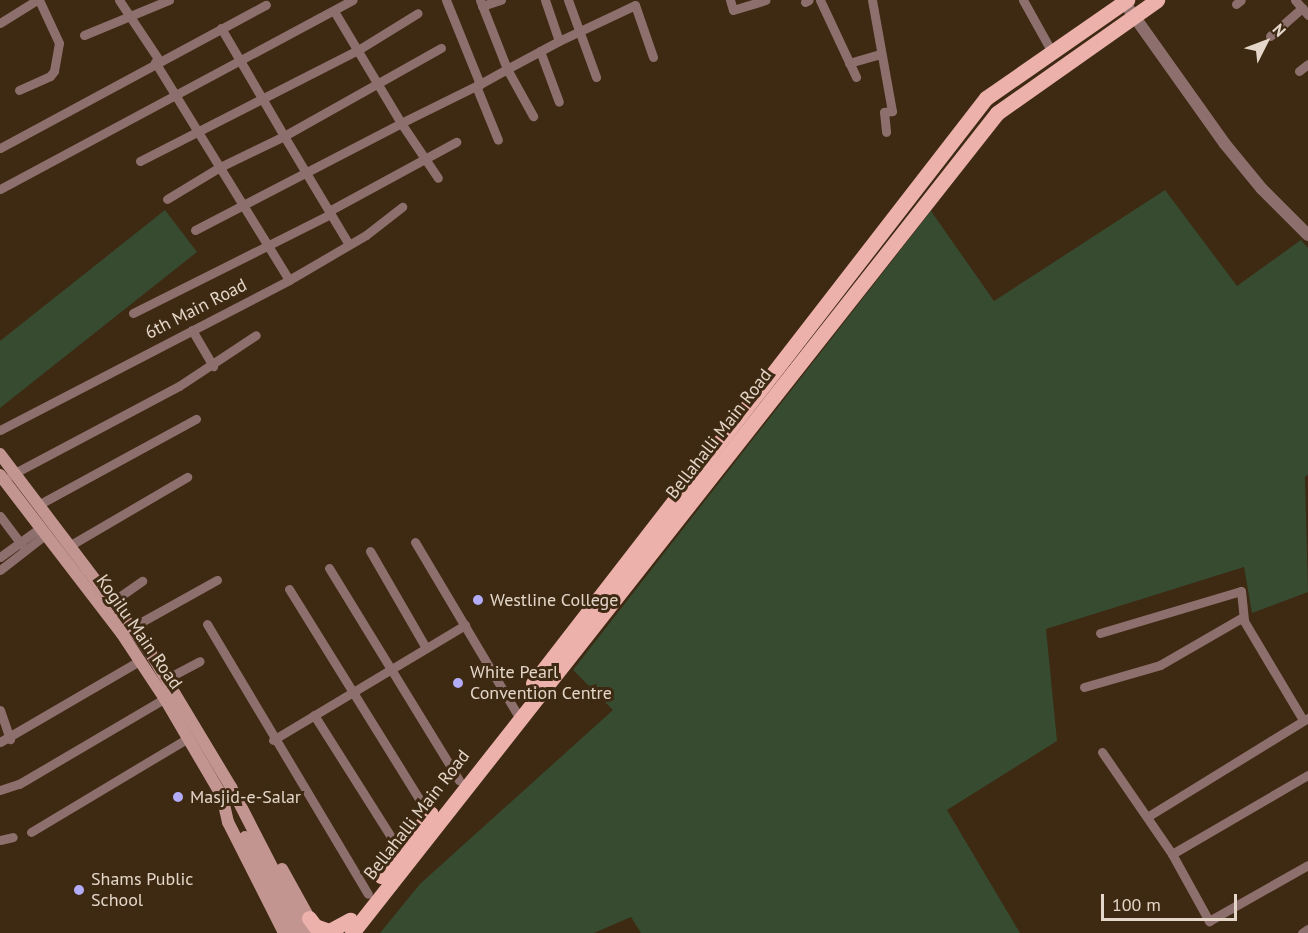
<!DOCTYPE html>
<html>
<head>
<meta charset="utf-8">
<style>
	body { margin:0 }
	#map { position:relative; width:1308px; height:933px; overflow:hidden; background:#3e2912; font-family:"PT Sans",sans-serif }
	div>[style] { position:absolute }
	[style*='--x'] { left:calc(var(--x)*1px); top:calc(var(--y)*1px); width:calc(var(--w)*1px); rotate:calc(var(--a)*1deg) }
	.green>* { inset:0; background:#374b30 }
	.minor>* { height:9px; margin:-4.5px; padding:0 4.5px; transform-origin:4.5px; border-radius:4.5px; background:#8d706d }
	.tertiary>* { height:12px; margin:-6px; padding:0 6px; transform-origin:6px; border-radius:6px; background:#8d706d }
	.secondary>* { height:12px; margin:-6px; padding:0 6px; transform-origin:6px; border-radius:6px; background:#c39591 }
	.primary>* { height:15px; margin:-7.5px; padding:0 7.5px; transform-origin:7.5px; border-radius:7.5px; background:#edb1ac }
	.dots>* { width:16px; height:16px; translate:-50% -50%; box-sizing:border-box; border:3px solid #3e2912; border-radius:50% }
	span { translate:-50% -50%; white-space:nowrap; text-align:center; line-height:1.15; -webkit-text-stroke:6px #3e2912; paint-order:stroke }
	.street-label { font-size:18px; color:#e4d7c9 }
	.poi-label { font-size:18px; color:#e4d7c9 }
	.left { translate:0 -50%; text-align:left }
	.north { position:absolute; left:1236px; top:12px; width:60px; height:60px; -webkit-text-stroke:4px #3e2912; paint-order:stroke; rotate:48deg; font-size:16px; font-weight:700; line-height:24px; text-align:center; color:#e4d7c9 }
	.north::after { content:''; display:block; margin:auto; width:21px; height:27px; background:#e4d7c9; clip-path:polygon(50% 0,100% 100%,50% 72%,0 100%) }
	.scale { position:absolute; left:1101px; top:894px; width:136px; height:27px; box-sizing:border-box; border:3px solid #e4d7c9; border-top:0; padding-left:8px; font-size:18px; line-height:21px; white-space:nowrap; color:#e4d7c9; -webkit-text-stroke:4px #3e2912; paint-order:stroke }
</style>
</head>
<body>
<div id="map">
	<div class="green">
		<i style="clip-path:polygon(1165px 190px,1237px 286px,1301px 240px,1308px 248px,1308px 475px,1305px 477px,1308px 592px,1252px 613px,1244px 567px,1046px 629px,1057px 741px,947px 810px,1020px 933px,641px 933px,631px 917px,594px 933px,380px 933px,420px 884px,613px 710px,573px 670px,931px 211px,994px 301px)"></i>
		<i style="clip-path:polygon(165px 210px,197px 252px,0 408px,0 341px)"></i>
	</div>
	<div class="minor">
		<i style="--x:119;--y:0;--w:72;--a:56.3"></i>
		<i style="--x:446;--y:0;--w:91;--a:68"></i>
		<i style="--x:480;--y:84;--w:31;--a:-29"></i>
		<i style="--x:507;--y:69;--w:54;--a:61"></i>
		<i style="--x:480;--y:0;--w:74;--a:68.6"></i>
		<i style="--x:507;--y:69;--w:59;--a:-28.3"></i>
		<i style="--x:545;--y:0;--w:43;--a:71.1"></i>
		<i style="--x:559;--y:41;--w:84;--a:-25.3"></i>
		<i style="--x:635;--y:5;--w:55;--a:70.9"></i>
		<i style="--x:568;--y:0;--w:82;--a:70"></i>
		<i style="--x:730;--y:0;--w:10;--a:73"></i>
		<i style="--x:733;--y:10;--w:34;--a:-17"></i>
		<i style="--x:820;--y:0;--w:85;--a:64.9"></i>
		<i style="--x:872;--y:0;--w:113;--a:79.8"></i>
		<i style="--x:892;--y:111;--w:8;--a:173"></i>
		<i style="--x:884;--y:112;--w:20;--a:84"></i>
		<i style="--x:1023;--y:0;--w:60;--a:60.9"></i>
		<i style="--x:1295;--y:0;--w:20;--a:49"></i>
		<i style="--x:805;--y:2;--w:4;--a:-27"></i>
		<i style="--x:1236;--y:4;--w:6;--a:-39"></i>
		<i style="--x:482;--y:6;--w:20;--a:-18"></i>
		<i style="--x:334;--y:11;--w:131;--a:59.1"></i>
		<i style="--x:401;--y:123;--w:88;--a:-26.3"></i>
		<i style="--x:0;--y:23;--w:44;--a:-31.9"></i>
		<i style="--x:221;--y:28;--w:125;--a:59.7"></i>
		<i style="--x:284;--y:136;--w:180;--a:-29.3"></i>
		<i style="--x:84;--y:35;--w:92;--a:-22.4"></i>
		<i style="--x:1270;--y:36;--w:43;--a:-41.2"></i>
		<i style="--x:540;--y:51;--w:54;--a:69.6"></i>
		<i style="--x:155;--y:62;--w:256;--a:58.4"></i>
		<i style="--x:849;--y:63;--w:33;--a:-16"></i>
		<i style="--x:1299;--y:71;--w:11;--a:-38"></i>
		<i style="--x:476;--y:86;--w:58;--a:67.8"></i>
		<i style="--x:19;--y:90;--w:34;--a:-24"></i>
		<i style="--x:50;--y:76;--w:6;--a:-51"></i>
		<i style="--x:54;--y:71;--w:28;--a:-80"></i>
		<i style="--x:59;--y:43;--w:47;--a:-114.9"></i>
		<i style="--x:0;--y:148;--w:302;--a:-28.3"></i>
		<i style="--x:140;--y:161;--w:245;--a:-27"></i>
		<i style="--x:358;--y:50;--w:70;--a:-31.7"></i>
		<i style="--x:0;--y:189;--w:400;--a:-28.2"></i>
		<i style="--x:167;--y:199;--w:62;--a:-31.1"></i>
		<i style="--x:220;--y:167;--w:71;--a:-25.8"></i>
		<i style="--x:284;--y:136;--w:125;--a:59.1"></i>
		<i style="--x:329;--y:211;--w:145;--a:-28.5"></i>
		<i style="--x:195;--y:230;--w:232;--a:-27.4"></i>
		<i style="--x:401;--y:123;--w:66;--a:56.1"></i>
		<i style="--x:133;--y:313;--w:221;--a:-26.6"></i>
		<i style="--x:192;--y:330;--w:42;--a:59.7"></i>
		<i style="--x:0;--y:430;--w:326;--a:-27.4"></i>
		<i style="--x:289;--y:280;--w:89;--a:-30.3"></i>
		<i style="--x:366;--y:235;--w:46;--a:-37.9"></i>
		<i style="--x:11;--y:475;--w:190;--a:-27.9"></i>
		<i style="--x:179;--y:386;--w:92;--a:-33.5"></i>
		<i style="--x:38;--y:505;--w:180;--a:-28.6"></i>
		<i style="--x:0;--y:516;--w:36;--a:53"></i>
		<i style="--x:415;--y:542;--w:204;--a:59.3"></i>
		<i style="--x:69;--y:546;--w:137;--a:-30.3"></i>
		<i style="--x:370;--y:551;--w:112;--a:60"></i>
		<i style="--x:0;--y:557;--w:49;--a:-35.9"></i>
		<i style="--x:329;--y:568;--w:249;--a:58.5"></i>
		<i style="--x:0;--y:570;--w:57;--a:-37.9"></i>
		<i style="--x:289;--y:589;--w:266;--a:58.2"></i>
		<i style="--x:112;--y:602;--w:37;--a:-35"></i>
		<i style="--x:207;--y:624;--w:314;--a:59.2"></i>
		<i style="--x:127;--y:630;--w:103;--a:-29.1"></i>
		<i style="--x:1100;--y:633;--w:147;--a:-16.6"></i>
		<i style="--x:1241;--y:591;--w:30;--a:84"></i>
		<i style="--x:1244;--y:621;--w:115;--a:59.2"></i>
		<i style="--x:166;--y:679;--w:38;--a:-28"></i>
		<i style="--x:1084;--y:687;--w:79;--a:-16.1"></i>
		<i style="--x:1160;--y:665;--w:96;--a:-30"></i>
		<i style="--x:0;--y:710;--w:31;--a:71"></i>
		<i style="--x:314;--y:715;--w:161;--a:57.7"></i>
		<i style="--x:273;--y:740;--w:224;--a:-30.9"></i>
		<i style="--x:0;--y:742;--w:163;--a:-30.2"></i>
		<i style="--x:1102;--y:752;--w:124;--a:55.5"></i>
		<i style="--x:1172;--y:854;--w:157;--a:-30.2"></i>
		<i style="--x:0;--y:790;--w:20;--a:-18"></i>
		<i style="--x:19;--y:784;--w:174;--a:-30.4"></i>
		<i style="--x:1147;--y:817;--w:189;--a:-31.6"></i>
		<i style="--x:31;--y:832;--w:183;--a:-30.9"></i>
		<i style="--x:0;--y:840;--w:13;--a:-13"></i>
		<i style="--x:1172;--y:854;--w:77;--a:61.1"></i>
		<i style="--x:1209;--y:921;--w:114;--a:-29.5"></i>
		<i style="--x:1302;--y:933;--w:7;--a:-34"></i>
	</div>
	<div class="tertiary">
		<i style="--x:1124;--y:2;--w:174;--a:54.6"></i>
		<i style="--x:1225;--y:144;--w:58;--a:50.6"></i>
		<i style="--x:1262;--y:189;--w:65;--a:45"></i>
	</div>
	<div class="secondary">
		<i style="--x:0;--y:454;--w:251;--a:52.9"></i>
		<i style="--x:151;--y:654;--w:155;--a:59"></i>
		<i style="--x:231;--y:787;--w:164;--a:62.8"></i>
		<i style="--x:0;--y:475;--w:200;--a:52.5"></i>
		<i style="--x:122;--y:634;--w:78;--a:56.5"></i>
		<i style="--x:165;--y:699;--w:113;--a:59.6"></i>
		<i style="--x:222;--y:796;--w:27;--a:77"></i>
		<i style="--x:228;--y:822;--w:124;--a:63.2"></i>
		<i style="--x:245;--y:837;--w:108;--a:62.5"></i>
		<i style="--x:282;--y:869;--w:64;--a:61"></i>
	</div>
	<div class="primary">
		<i style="--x:533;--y:683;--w:740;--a:-52.25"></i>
		<i style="--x:986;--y:98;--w:172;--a:-34.8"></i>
		<i style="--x:381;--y:876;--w:80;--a:-51.6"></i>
		<i style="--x:309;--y:918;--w:10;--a:53"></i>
		<i style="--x:315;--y:926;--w:15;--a:20"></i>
		<i style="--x:329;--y:931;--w:24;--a:-28"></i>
		<i style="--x:352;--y:933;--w:1043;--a:-51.81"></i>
		<i style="--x:997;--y:113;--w:196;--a:-35.2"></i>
	</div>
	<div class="dots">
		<i style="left:478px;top:600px;background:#b3acf9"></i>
		<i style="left:458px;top:683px;background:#b3acf9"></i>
		<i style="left:178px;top:797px;background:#b3acf9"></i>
		<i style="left:79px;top:890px;background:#b3acf9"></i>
	</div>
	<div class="street-label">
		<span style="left:196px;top:309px;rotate:-27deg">6th Main Road</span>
		<span style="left:719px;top:434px;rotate:-52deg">Bellahalli Main Road</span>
		<span style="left:139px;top:632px;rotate:55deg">Kogilu Main Road</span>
		<span style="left:417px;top:815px;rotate:-52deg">Bellahalli Main Road</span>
	</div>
	<div class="poi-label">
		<span class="left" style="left:490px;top:600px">Westline College</span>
		<span class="left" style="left:470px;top:683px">White Pearl<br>Convention Centre</span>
		<span class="left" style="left:190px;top:797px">Masjid-e-Salar</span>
		<span class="left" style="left:91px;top:890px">Shams Public<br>School</span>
	</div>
	<div class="north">N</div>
	<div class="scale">100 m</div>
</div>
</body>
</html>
